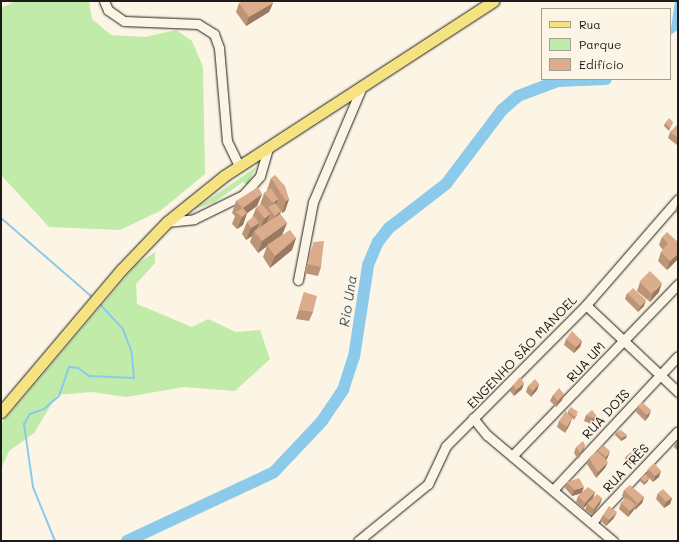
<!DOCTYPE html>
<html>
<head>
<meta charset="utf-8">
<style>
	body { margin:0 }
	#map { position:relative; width:679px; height:542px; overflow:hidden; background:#fcf5e5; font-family:Mali,sans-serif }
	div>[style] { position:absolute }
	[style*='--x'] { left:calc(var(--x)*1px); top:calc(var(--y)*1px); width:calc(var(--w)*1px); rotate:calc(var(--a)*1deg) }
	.green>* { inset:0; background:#c0eba8 }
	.water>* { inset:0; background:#8bcaeb }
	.stream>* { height:2px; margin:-1px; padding:0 1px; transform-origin:1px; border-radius:1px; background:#8bcaeb }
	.river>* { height:12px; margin:-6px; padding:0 6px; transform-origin:6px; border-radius:6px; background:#8bcaeb }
	.roads { filter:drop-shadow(0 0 1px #1c1c1c) drop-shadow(0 0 1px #1c1c1c) }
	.minor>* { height:9px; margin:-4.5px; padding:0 4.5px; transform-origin:4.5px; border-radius:4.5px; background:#fcf5e5 }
	.major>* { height:11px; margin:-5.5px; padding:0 5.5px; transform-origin:5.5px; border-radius:5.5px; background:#f5e382 }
	.wall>* { inset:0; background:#bc9578 }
	.shaded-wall>* { inset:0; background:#997962 }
	.building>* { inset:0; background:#dbad8c; transform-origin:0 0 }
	span { translate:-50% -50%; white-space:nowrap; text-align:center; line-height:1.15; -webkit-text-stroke:3px #fcf5e5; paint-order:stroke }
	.street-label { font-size:13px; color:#1c1c1c }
	.water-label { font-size:14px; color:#435964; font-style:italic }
	.frame { position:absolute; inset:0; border:2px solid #1c1c1c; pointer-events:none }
	.legend { position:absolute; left:541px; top:8px; width:130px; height:72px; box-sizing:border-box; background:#fcf5e5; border:1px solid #a29e95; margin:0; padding:5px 7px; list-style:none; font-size:12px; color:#1c1c1c }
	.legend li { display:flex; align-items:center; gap:8px; height:20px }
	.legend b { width:20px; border:1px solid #a29e95 }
</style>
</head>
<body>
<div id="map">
	<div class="green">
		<i style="clip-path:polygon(16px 1px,89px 1px,92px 19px,111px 35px,145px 37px,176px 30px,192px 41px,203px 67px,205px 174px,160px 211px,120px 230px,49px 227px,1px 175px,1px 8px)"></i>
		<i style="clip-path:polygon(256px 167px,248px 185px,243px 182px,215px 202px,195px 209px)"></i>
		<i style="clip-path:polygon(155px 252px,155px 263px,136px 284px,137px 304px,192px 327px,208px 319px,236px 332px,260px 330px,270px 359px,235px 391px,184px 387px,126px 397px,92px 392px,57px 395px,34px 433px,9px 451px,1px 469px,1px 424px,136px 265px)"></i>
	</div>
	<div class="water">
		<i style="clip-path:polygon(675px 1px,678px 1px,678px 30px,670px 35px)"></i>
	</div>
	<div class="stream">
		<i style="--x:1;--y:218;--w:119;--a:40.9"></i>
		<i style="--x:55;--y:541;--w:58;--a:-112.2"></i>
		<i style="--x:33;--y:487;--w:64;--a:-98.1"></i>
		<i style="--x:24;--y:424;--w:12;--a:-59"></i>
		<i style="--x:30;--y:414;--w:15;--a:-20"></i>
		<i style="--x:44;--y:409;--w:20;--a:-41"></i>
		<i style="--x:59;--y:396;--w:31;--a:-71"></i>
		<i style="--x:69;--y:367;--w:9;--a:6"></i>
		<i style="--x:78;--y:368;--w:14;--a:36"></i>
		<i style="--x:89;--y:376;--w:45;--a:2.5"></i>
		<i style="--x:134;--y:378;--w:25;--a:-95"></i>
		<i style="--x:132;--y:353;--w:26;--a:-111"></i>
		<i style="--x:123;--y:329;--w:34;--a:-133"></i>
	</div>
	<div class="river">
		<i style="--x:127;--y:541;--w:162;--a:-25.1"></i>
		<i style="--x:274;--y:472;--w:70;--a:-46.7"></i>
		<i style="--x:322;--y:421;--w:37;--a:-56"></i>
		<i style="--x:343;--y:390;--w:35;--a:-72"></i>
		<i style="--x:354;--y:357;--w:93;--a:-81.3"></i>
		<i style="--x:368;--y:265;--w:25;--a:-67"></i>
		<i style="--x:378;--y:242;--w:18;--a:-52"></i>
		<i style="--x:389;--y:228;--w:72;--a:-37.7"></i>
		<i style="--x:446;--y:184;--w:93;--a:-52.9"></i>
		<i style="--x:502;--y:110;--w:21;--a:-41"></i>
		<i style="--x:518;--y:96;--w:43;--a:-20.6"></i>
		<i style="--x:558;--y:81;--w:48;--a:-2.4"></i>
	</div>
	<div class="roads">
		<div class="minor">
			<i style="--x:104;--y:1;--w:10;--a:66"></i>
			<i style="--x:108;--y:10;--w:19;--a:35"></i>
			<i style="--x:124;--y:21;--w:74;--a:2.3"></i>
			<i style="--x:198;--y:24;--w:19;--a:32"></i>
			<i style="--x:214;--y:34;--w:15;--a:70"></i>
			<i style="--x:219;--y:48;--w:93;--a:85.1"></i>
			<i style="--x:227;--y:141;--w:28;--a:64"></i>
			<i style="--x:167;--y:222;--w:27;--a:-6"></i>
			<i style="--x:194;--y:219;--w:55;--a:-26.1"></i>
			<i style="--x:243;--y:195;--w:25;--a:-48"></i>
			<i style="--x:260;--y:176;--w:29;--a:-74"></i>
			<i style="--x:298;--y:280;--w:79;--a:-79.1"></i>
			<i style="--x:313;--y:202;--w:123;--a:-67"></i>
			<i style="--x:586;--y:305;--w:127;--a:43.4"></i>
			<i style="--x:473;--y:418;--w:22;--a:51"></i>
			<i style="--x:487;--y:435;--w:165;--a:40.1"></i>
			<i style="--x:512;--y:456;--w:239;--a:-46"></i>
			<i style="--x:553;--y:490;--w:183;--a:-47"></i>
			<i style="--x:592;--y:522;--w:125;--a:-46.6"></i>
			<i style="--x:358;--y:541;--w:90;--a:-39.2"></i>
			<i style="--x:428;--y:484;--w:42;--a:-64.7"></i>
			<i style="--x:446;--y:446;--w:199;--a:-45.2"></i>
			<i style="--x:586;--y:305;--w:140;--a:-49"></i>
		</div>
		<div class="major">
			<i style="--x:1;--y:412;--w:186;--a:-49.8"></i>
			<i style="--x:121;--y:270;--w:66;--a:-46.2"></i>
			<i style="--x:167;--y:222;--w:73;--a:-38.9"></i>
			<i style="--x:224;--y:176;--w:321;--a:-33"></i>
		</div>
	</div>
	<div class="wall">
		<i style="clip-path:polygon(239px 3px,273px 3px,269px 12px,246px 26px,236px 12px)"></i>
		<i style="clip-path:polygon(673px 122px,669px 131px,664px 126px,665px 123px)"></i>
		<i style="clip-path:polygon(678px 126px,678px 143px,677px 145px,668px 138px,670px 132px)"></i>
		<i style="clip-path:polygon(271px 178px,289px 199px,285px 211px,282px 213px,281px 211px,280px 214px,287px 223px,282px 235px,296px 238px,292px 250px,270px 268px,263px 257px,267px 246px,258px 253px,250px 242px,252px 236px,246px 240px,242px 234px,247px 222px,252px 218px,256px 208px,260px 205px,264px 193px,267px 191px,267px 190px)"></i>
		<i style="clip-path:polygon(262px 194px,257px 206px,247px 213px,243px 225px,237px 229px,232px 224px,235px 216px,232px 213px,236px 201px)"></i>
		<i style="clip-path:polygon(678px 204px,678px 214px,675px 211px,677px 205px)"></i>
		<i style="clip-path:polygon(662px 237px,678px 242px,678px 259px,667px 270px,658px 261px,661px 252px,663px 250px,659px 245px)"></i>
		<i style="clip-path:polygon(314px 242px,321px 267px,318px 276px,304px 273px)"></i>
		<i style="clip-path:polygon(640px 282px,659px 292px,650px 302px,637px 291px)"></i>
		<i style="clip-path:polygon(304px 292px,313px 312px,309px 321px,296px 319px)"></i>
		<i style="clip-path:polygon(627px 293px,644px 306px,638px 312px,625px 299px)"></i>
		<i style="clip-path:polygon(566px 339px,582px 341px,580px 347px,574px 353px,564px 345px)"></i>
		<i style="clip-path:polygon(539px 384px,537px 390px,531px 397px,526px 392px,528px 386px)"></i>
		<i style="clip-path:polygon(513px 385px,522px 389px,514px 396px,510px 391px)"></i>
		<i style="clip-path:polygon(564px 394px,562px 400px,556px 407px,550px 401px,553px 395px)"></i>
		<i style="clip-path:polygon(638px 406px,649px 416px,645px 421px,636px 412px)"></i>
		<i style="clip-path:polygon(568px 411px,577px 415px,574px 420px,571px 417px,572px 418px,570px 424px,565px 433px,557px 427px,559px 421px,568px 414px)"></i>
		<i style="clip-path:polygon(586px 415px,596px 415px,594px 421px,591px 424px,584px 421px)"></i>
		<i style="clip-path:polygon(616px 432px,626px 438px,621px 441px,615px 435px)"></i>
		<i style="clip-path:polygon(678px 438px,678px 451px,674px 447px)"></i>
		<i style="clip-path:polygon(576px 447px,583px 451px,578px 459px,574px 453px)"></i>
		<i style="clip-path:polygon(598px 450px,608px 457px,606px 461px,605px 468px,596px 478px,587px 464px,589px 458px,597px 452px)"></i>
		<i style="clip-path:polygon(626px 456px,633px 461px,630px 464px,625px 459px)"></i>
		<i style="clip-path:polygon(648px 469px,659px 477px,653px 482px,649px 478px,648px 481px,644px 485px,640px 481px,641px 478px,646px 475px)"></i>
		<i style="clip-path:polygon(567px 482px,582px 493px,595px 492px,593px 498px,602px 498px,600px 504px,592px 515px,585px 510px,587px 504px,583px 509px,576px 502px,578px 496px,582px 493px,572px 496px,565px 488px)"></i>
		<i style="clip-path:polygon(624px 490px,644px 497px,642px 503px,635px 510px,634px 509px,633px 511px,628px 517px,619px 509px,621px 503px,625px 499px,622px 496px)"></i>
		<i style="clip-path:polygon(658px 493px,672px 498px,670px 504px,664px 508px,656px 499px)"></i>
		<i style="clip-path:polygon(603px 515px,614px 518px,606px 526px,600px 520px)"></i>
	</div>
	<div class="shaded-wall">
		<i style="clip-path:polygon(273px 3px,269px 12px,246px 26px,249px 17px)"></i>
		<i style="clip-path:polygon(262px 194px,257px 206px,242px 217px,243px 208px)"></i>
		<i style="clip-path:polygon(278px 199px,274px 211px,270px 210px,273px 203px)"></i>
		<i style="clip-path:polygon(289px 199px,285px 211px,282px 213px,286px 201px)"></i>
		<i style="clip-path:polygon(281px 211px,277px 223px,271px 228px,275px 216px)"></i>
		<i style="clip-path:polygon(247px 213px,243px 225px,237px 229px,242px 217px)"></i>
		<i style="clip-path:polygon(270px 214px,266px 225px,259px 230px,264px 219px)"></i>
		<i style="clip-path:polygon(259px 223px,256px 232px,254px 231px,252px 236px,246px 240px,251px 228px)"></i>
		<i style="clip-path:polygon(287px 223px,282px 235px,258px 253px,262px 241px)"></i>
		<i style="clip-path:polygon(296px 238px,292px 250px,270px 268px,275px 256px)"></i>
		<i style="clip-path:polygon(678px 254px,678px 259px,667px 270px,670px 261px)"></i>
		<i style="clip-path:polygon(662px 283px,659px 292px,650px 302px,653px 293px)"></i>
		<i style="clip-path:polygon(646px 300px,644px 306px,638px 312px,641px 306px)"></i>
		<i style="clip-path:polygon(582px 341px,580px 347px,574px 353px,576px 347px)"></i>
		<i style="clip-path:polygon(524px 383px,522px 389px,514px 396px,516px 390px)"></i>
		<i style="clip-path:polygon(539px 384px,537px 390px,531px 397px,533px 391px)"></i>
		<i style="clip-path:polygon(564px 394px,562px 400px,556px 407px,558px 401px)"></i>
		<i style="clip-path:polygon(651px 410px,649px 416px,645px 421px,647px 415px)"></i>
		<i style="clip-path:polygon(596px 415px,594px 421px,591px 424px,593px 418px)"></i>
		<i style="clip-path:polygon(572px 418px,570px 424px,565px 433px,567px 427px)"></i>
		<i style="clip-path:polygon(627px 435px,626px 438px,621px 441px,622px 438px)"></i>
		<i style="clip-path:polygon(585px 445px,583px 451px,578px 459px,580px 453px)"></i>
		<i style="clip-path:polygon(610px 451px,608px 457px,604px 463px,606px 457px)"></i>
		<i style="clip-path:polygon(634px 458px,633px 461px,630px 464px,631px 461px)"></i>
		<i style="clip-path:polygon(608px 462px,605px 468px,596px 478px,598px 472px)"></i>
		<i style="clip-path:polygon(661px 471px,659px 477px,653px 482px,655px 476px)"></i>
		<i style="clip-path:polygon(649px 478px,648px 481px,644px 485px,645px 482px)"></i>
		<i style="clip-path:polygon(584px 487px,582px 493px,572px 496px,574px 490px)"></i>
		<i style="clip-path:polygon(595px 492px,593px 498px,583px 509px,585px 503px)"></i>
		<i style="clip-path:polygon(644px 497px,642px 503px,635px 510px,638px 504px)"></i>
		<i style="clip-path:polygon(602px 498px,600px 504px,592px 515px,594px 509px)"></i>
		<i style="clip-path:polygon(672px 498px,670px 504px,664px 508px,666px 502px)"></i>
		<i style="clip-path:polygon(636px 505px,633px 511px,628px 517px,630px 511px)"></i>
		<i style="clip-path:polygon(617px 512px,614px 518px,606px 526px,609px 520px)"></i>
	</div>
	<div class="building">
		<i style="clip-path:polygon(243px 1px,272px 1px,273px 3px,249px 17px,239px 3px)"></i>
		<i style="clip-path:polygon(669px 118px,673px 122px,670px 128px,665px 123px)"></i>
		<i style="clip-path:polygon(677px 125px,678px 126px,678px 138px,670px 132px)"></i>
		<i style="clip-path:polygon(275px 175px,285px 186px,289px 199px,286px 201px,271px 178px)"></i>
		<i style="clip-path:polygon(258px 187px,262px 194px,243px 208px,247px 213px,242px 217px,236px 212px,243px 208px,236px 201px)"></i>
		<i style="clip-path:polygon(271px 188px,278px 199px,273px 203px,264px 193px)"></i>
		<i style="clip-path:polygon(275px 203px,281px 211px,275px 216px,268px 207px)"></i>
		<i style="left:262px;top:204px;width:13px;height:7px;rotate:51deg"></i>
		<i style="clip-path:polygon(280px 214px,287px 223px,262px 241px,254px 231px)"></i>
		<i style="clip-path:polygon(254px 216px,259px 223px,251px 228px,247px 222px)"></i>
		<i style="clip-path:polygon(290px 230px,296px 238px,275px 256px,267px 245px)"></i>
		<i style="clip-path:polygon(667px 232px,678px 242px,678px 254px,670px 261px,661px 252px,668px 243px,662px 237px)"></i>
		<i style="clip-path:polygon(324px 241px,321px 267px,307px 264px,314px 242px)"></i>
		<i style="left:650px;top:271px;width:17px;height:15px;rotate:45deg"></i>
		<i style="left:633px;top:288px;width:18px;height:8px;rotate:43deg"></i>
		<i style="clip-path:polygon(304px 292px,317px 296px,313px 312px,299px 310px)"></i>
		<i style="clip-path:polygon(572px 331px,582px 341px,576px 347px,566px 339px)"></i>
		<i style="clip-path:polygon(520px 377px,524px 383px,516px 390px,513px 385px)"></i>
		<i style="clip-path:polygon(535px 379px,539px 384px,533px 391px,528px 386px)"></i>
		<i style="clip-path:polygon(559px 388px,564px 394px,558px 401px,553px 395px)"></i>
		<i style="clip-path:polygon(642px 402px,651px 410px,647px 415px,638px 406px)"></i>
		<i style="clip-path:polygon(571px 407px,578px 412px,575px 417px,568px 411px)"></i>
		<i style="clip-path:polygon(592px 410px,596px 415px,593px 418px,586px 415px)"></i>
		<i style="clip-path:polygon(566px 411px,572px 418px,567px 427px,559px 421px)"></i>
		<i style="clip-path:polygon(621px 430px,627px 435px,622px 438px,616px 432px)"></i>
		<i style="clip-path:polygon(583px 441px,585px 445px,580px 453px,576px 447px)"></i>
		<i style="clip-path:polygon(603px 445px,610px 451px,606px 457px,598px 450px)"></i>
		<i style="clip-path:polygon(597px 451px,608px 462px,598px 472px,589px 458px)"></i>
		<i style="clip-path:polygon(631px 452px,634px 458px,631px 461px,626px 456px)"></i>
		<i style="clip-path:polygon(654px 463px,661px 471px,655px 476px,648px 469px)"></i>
		<i style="left:645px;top:474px;width:6px;height:6px;rotate:45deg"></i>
		<i style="clip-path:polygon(579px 478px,584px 487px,574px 490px,567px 482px)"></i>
		<i style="clip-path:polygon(630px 485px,644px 497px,638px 504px,624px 490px)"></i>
		<i style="clip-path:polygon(588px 487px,595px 492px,585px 503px,578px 496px)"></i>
		<i style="clip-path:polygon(663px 489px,672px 498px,666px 502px,658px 493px)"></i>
		<i style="clip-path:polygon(597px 494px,602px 498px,594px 509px,587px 504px)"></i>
		<i style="clip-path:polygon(627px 498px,636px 505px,630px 511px,621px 503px)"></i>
		<i style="clip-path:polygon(609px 506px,617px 512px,609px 520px,603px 515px)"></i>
	</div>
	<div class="street-label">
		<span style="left:522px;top:352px;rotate:-46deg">ENGENHO SÃO MANOEL</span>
		<span style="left:586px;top:362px;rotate:-47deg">RUA UM</span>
		<span style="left:606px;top:414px;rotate:-47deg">RUA DOIS</span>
		<span style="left:626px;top:468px;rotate:-47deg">RUA TRÊS</span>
	</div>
	<div class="water-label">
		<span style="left:348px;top:301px;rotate:-81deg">Rio Una</span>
	</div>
	<div class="frame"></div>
	<ul class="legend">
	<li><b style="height:5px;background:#f5e382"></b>Rua</li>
	<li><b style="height:11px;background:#c0eba8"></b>Parque</li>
	<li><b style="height:11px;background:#dbad8c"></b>Edifício</li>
	</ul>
</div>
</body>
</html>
